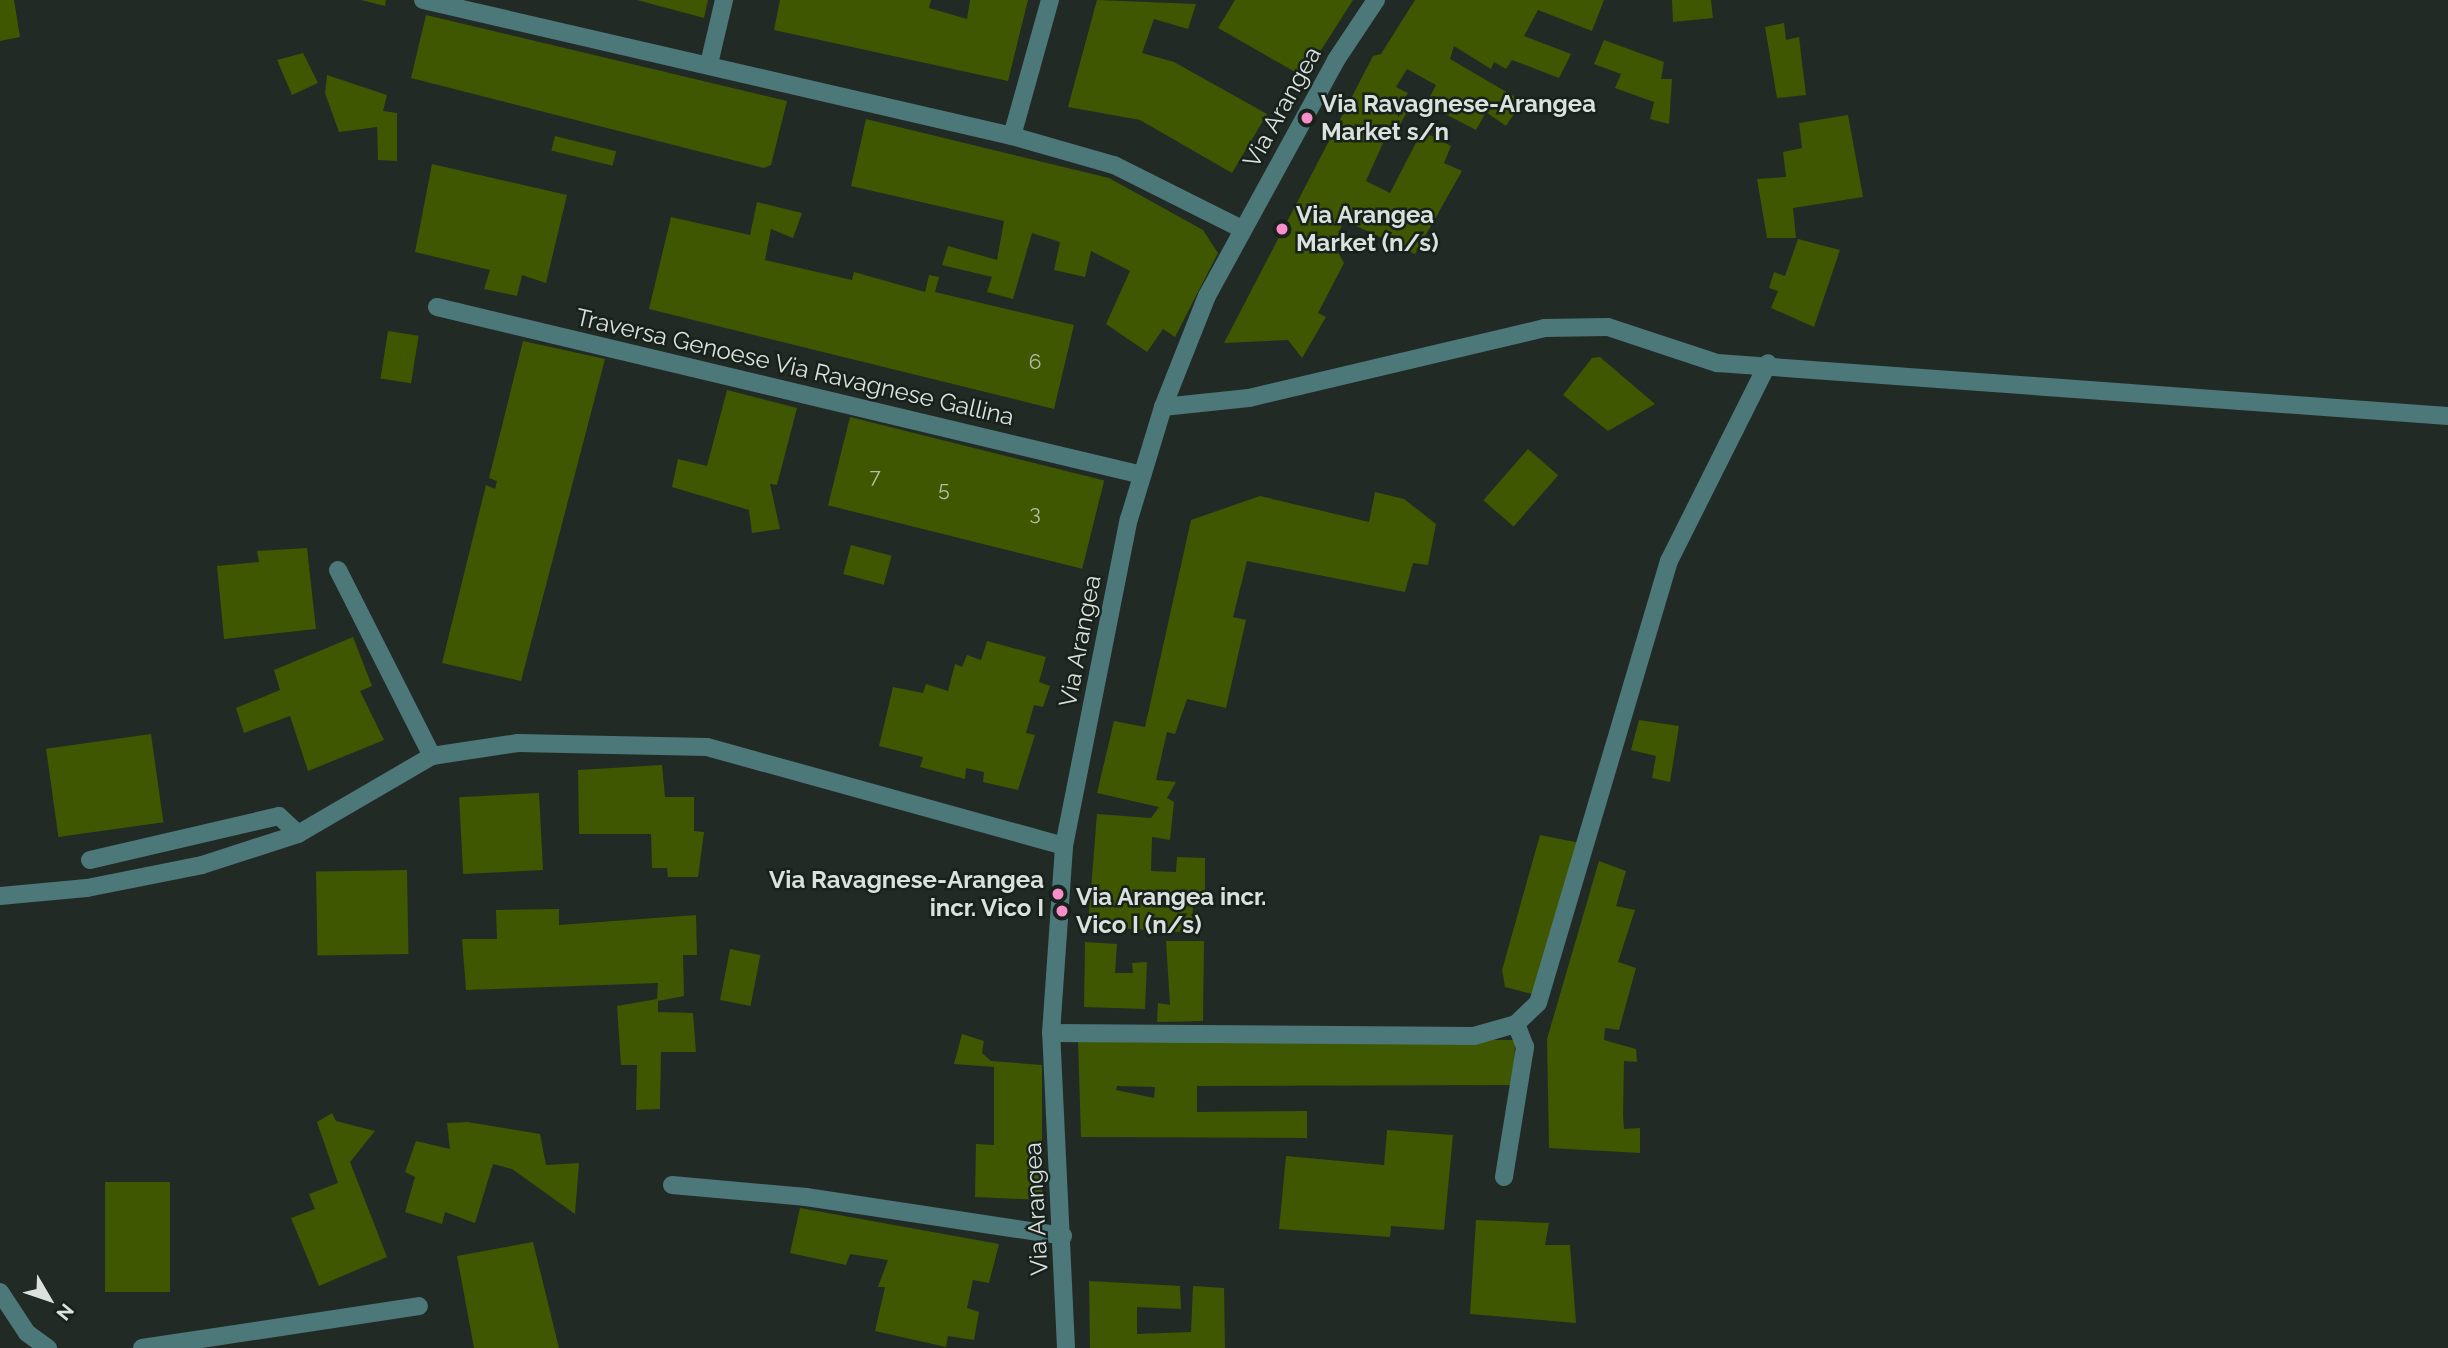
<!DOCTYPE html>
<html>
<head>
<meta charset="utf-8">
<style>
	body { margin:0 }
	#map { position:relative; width:2448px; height:1348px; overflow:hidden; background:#222a26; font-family:Raleway,sans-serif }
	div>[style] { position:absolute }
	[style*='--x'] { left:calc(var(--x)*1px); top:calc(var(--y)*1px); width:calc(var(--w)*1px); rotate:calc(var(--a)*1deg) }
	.building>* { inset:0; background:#3e5700; transform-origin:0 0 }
	.minor>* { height:18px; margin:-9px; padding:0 9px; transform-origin:9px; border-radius:9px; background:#4c7879 }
	.dots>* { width:19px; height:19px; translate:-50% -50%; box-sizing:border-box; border:4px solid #19211c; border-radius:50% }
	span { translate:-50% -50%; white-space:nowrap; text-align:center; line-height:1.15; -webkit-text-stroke:5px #19211c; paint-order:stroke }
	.number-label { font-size:21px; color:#b4bea6 }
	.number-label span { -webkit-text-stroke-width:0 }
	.poi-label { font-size:24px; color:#dbe1dd; font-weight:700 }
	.left { translate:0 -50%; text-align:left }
	.right { translate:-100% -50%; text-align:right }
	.street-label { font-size:24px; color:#dbe1dd }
	.north { position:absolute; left:14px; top:1264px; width:70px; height:70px; -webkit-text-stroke:5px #19211c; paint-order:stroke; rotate:129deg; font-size:19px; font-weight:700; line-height:28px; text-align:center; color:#dbe1dd }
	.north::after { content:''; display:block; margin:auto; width:24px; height:32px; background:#dbe1dd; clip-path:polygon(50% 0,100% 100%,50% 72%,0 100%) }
</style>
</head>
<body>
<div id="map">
	<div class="building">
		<i style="clip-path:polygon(0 0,14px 0,20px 37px,0 41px)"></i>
		<i style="clip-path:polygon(361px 0,386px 0,385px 6px)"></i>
		<i style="clip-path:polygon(637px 0,708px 0,704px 18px)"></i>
		<i style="clip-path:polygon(780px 0,931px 0,929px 8px,967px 19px,970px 0,1028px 0,1008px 81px,774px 30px)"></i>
		<i style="clip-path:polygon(1097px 0,1196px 4px,1188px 29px,1154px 19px,1142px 53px,1174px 62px,1267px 114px,1232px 173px,1140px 120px,1068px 107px)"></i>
		<i style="clip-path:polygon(1235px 0,1353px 0,1304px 77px,1218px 28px)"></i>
		<i style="clip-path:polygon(1415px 0,1604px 0,1592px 31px,1538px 10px,1524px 36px,1571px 54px,1559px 78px,1512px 60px,1506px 69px,1494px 62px,1491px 69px,1454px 46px,1450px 59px,1522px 101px,1506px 126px,1486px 112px,1476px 130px,1426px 104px,1436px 85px,1407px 69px,1396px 87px,1408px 93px,1402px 102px,1410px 106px,1393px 138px,1387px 134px,1366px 181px,1390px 193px,1422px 131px,1451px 146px,1444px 163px,1462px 171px,1415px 254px,1344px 220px,1334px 245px,1344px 263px,1318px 313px,1326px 317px,1302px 358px,1288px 340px,1224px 343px,1373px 56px,1381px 54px)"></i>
		<i style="clip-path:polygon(1672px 0,1711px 0,1713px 18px,1673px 22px)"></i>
		<i style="clip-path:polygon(426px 15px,787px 101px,771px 165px,764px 168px,411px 78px)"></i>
		<i style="clip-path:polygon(1784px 23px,1786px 40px,1799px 37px,1806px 95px,1777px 98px,1765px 27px)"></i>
		<i style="clip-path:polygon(1604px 40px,1664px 62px,1661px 79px,1672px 79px,1669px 124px,1650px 119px,1654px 102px,1615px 88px,1621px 74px,1594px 64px)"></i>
		<i style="clip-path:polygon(303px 53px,318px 83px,292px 95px,277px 60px)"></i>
		<i style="clip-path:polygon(327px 75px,387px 95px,383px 111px,397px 113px,397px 161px,378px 160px,377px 127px,339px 132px,325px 93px)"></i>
		<i style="clip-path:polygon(1848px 115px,1863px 197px,1793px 208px,1796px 238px,1767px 238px,1757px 179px,1786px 177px,1783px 152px,1802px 148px,1799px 123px)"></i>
		<i style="clip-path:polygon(866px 119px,1109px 178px,1203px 230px,1218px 253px,1175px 337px,1163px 329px,1147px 352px,1106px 324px,1130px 271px,1091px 251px,1085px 277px,1054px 270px,1060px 242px,1032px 233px,1013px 299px,987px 292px,992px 277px,942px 265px,948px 246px,997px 260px,1004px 221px,851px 186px)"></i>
		<i style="left:555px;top:136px;width:63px;height:15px;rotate:14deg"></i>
		<i style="clip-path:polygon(432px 164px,567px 195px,546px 283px,522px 275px,517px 296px,484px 289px,490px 270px,415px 252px)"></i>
		<i style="clip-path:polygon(757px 202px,802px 213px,793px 238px,771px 229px,765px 260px,852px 280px,854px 272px,925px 292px,929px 275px,939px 277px,935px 292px,1074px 325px,1054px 409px,649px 309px,671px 217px,750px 235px)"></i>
		<i style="clip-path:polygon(1798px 239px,1840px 250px,1814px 327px,1771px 308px,1778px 291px,1769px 288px,1774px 272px,1785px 276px)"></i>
		<i style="left:388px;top:331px;width:31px;height:48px;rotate:9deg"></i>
		<i style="clip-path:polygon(523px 341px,605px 359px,521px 681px,442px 663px,486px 485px,495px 489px,497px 481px,489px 478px)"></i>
		<i style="clip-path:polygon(1600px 357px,1655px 404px,1608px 431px,1563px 395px,1592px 358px)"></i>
		<i style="clip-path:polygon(727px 390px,797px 408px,777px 485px,770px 484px,780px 529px,752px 533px,749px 510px,672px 487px,678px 459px,707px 466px)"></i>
		<i style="left:850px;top:417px;width:262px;height:91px;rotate:14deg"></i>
		<i style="left:1528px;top:449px;width:40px;height:68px;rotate:41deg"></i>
		<i style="clip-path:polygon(1375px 492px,1404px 499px,1436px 524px,1428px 565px,1413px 563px,1405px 592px,1247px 561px,1233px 617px,1246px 620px,1226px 708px,1187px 699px,1175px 734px,1167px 732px,1156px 780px,1176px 782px,1167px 798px,1174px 802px,1170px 840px,1152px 837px,1151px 871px,1176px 872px,1177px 857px,1205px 858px,1205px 895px,1176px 893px,1176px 902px,1193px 903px,1192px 933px,1088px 926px,1097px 814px,1151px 818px,1159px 807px,1097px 793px,1114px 721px,1145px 727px,1191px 520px,1260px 496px,1369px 522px)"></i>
		<i style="left:851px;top:545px;width:42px;height:30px;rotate:15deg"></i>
		<i style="clip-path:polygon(307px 548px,316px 629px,224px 639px,217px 566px,259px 562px,257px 551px)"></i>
		<i style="clip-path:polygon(353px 637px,372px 686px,360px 691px,384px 740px,308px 771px,290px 716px,244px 733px,236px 708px,280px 690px,274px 670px)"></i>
		<i style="clip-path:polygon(987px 641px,1046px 657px,1039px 682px,1050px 686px,1043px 707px,1034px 705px,1026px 733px,1035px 735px,1018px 790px,983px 782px,984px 772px,966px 768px,965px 779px,920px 767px,923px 757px,879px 746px,893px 687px,923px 693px,926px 684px,948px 691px,955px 664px,962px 667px,967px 655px,981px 660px)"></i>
		<i style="clip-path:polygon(1639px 720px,1679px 726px,1670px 782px,1652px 778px,1656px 756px,1631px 750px)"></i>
		<i style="left:151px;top:734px;width:89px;height:106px;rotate:82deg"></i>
		<i style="clip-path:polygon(662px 765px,665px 797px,694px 797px,694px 831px,704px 832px,698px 877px,668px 877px,667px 868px,652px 868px,651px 834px,579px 834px,578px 770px)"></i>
		<i style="left:539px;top:793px;width:77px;height:80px;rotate:87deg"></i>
		<i style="clip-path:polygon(1540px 835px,1580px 843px,1536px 995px,1505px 987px,1502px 970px)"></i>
		<i style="clip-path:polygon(1599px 861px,1626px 871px,1616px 906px,1635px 910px,1618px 962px,1636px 968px,1619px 1030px,1605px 1028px,1604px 1040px,1636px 1049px,1637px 1062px,1624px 1061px,1623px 1116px,1624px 1129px,1640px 1128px,1640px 1153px,1549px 1148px,1547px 1039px)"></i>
		<i style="left:407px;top:870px;width:84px;height:91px;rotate:89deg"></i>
		<i style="clip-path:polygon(559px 909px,559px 925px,696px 915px,697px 955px,683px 955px,684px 996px,658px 1001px,658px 1012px,693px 1013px,696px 1052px,661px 1052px,660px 1109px,636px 1110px,637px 1065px,621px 1065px,617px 1006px,657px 999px,658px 983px,466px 990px,462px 939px,497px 939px,496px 910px)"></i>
		<i style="clip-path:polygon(1166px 941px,1204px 941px,1203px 1021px,1157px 1022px,1158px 1003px,1170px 1005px)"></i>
		<i style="clip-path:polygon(1085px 942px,1117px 944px,1115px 973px,1133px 973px,1132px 963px,1147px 962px,1145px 1009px,1084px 1007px)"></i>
		<i style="left:730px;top:949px;width:31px;height:52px;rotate:11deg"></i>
		<i style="clip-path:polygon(962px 1034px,984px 1041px,982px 1053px,991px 1061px,1042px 1065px,1042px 1200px,975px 1197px,976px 1144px,994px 1145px,994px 1067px,954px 1064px)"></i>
		<i style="clip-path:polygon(evenodd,1078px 1040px,1515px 1040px,1514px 1085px,1197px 1086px,1197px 1112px,1307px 1111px,1307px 1138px,1081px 1137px,1078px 1040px,1117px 1086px,1155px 1087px,1154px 1098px,1116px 1090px,1117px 1086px)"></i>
		<i style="clip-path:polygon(332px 1113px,336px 1121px,375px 1131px,350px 1162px,387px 1257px,319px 1286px,291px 1218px,315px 1209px,309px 1194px,338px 1183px,317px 1122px)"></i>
		<i style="clip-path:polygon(467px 1122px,540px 1134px,546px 1165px,579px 1163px,575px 1214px,512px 1169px,493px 1164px,475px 1223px,445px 1212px,442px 1224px,405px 1212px,415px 1177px,405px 1172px,416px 1141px,450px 1149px,447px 1123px)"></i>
		<i style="clip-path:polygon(1387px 1130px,1453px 1135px,1444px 1230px,1391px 1226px,1390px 1237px,1279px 1229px,1286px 1156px,1384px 1165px)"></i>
		<i style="left:105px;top:1182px;width:65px;height:110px"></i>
		<i style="clip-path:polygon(800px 1208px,999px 1244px,989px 1283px,973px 1280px,967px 1308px,979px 1312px,974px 1340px,948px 1336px,946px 1347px,875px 1331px,885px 1287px,878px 1287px,888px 1260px,850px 1254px,846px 1265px,790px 1253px)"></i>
		<i style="clip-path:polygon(1476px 1220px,1549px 1223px,1545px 1245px,1570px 1245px,1576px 1323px,1470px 1314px)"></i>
		<i style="clip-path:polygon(533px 1242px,559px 1348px,474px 1348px,457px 1256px)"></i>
		<i style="clip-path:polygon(1089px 1281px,1180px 1286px,1181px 1309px,1137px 1307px,1137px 1334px,1191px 1332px,1193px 1286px,1224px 1288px,1225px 1348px,1090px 1348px)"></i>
	</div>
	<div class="minor">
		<i style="--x:423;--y:0;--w:604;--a:13"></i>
		<i style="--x:1012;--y:136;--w:106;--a:15.9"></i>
		<i style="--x:1114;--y:165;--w:143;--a:26.6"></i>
		<i style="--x:709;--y:64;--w:66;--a:-76.8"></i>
		<i style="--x:1012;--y:136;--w:141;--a:-74.4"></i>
		<i style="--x:437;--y:307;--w:725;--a:13.4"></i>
		<i style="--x:1163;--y:407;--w:86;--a:-6"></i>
		<i style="--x:1249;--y:398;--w:303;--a:-13.3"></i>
		<i style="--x:1544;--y:328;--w:64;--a:-0.9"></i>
		<i style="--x:1608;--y:327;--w:115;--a:18.3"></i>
		<i style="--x:1717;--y:363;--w:733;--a:4.15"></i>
		<i style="--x:338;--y:570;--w:208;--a:63.2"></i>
		<i style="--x:90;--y:860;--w:194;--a:-13.1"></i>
		<i style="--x:279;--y:816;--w:26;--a:43"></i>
		<i style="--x:0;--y:896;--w:87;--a:-5.3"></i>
		<i style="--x:87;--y:888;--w:117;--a:-11.3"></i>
		<i style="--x:202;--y:865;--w:101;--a:-17.9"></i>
		<i style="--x:298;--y:834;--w:155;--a:-30.2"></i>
		<i style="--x:432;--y:756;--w:87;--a:-8.6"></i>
		<i style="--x:518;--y:743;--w:189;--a:1.2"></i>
		<i style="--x:707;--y:747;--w:370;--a:15.5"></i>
		<i style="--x:1051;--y:1033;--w:423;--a:0.4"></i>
		<i style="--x:1474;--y:1036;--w:44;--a:-15.9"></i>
		<i style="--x:1516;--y:1024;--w:30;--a:-44"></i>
		<i style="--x:1538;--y:1003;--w:461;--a:-73.5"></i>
		<i style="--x:1669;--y:561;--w:221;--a:-63.4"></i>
		<i style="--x:1504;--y:1177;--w:132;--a:-80.8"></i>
		<i style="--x:1525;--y:1047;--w:25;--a:-111"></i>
		<i style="--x:672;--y:1185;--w:135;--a:5.1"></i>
		<i style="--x:806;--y:1197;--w:260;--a:8.6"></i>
		<i style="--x:0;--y:1292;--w:49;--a:56.6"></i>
		<i style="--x:27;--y:1333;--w:26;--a:36"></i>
		<i style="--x:142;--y:1348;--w:280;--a:-8.6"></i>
		<i style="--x:1066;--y:1348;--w:315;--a:-92.7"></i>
		<i style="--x:1051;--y:1033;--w:187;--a:-86"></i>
		<i style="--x:1064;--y:846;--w:333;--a:-78.8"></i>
		<i style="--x:1129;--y:519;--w:117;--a:-73.1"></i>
		<i style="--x:1163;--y:407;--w:119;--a:-68.4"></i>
		<i style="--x:1207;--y:296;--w:269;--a:-61.3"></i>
		<i style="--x:1336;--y:60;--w:72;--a:-56.3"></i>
	</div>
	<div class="dots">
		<i style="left:1307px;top:118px;background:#f98fca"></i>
		<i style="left:1282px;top:229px;background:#f98fca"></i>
		<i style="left:1058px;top:894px;background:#f98fca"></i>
		<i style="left:1062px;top:911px;background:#f98fca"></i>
	</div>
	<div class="number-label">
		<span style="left:1035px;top:362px">6</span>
		<span style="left:875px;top:476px">7</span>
		<span style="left:944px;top:489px">5</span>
		<span style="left:1035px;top:513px">3</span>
	</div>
	<div class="poi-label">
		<span class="left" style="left:1321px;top:118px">Via Ravagnese-Arangea<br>Market s/n</span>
		<span class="left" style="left:1296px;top:229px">Via Arangea<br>Market (n/s)</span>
		<span class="right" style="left:1044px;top:894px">Via Ravagnese-Arangea<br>incr. Vico I</span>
		<span class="left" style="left:1076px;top:911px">Via Arangea incr.<br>Vico I (n/s)</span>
	</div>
	<div class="street-label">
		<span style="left:1282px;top:107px;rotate:-61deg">Via Arangea</span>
		<span style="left:795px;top:367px;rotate:13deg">Traversa Genoese Via Ravagnese Gallina</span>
		<span style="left:1080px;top:641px;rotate:-79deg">Via Arangea</span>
		<span style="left:1036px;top:1209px;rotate:-93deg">Via Arangea</span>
	</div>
	<div class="north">N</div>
</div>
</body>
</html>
